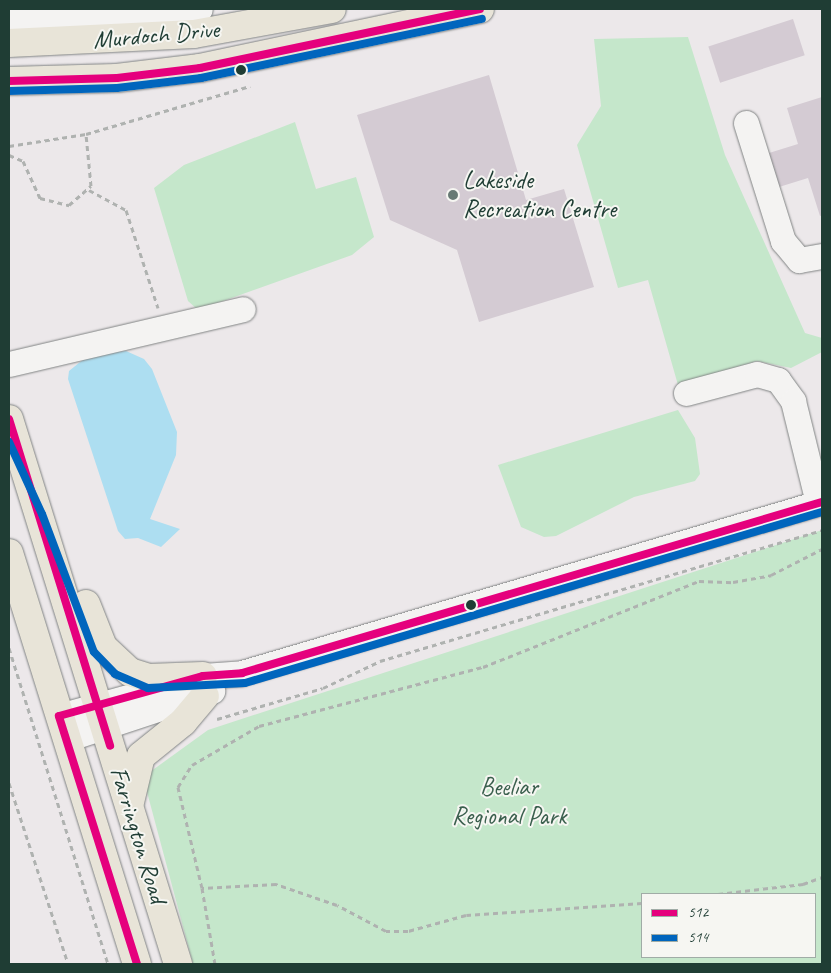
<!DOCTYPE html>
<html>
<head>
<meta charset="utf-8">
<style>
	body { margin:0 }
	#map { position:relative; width:831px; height:973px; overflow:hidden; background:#ece8ea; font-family:Caveat,sans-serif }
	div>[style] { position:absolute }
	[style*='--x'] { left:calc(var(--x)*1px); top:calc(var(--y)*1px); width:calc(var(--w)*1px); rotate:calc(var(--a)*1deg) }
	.green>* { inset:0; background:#c5e7cb }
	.water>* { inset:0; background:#addef1 }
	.building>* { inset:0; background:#d4cbd3; transform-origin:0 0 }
	.path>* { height:3px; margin-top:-1.5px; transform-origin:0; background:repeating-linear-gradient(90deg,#afb2b0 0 5px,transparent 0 9px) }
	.roads { filter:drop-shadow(0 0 1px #818484) drop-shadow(0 0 1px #818484) }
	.minor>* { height:25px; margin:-12.5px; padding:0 12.5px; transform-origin:12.5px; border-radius:12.5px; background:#f4f3f2 }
	.major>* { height:28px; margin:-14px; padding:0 14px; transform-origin:14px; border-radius:14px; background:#e8e4d8 }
	.bus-1>* { height:8px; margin:-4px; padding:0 4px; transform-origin:4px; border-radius:4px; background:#e5007d }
	.bus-2>* { height:8px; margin:-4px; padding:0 4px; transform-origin:4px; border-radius:4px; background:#0065bd }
	.dots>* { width:14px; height:14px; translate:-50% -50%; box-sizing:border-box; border:2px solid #f6f6f2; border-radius:50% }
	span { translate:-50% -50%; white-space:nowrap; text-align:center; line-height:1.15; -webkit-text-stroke:4px #f6f6f2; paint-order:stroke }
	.street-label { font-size:25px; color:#1f3d34 }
	.poi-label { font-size:25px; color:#1f3d34 }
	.left { translate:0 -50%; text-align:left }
	.park-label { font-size:25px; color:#3a5f4d }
	.frame { position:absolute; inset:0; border:10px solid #1f3d34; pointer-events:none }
	.legend { position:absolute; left:641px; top:893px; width:175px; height:65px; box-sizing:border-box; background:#f6f6f2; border:1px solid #a0aca6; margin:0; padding:6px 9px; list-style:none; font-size:15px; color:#1f3d34 }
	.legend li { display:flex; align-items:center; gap:10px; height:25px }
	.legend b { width:25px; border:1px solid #a0aca6 }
</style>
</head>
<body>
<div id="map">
	<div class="green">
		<i style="clip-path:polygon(688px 37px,725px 155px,805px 333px,822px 338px,822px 352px,791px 368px,757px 361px,678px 385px,648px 280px,618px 288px,577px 145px,601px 106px,594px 39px)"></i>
		<i style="clip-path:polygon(295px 122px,316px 189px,356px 177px,374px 237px,352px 255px,198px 310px,188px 301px,154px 188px,184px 165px)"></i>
		<i style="clip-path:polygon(678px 410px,695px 438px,700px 474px,695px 481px,634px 497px,556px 536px,544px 537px,521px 527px,498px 465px)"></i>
		<i style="clip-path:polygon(evenodd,822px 530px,822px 964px,193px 964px,143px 777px,208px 730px,822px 530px,642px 894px,815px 894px,815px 957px,642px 957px,642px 894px)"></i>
	</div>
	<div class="water">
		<i style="clip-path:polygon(126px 351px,144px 359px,152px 369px,177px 432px,176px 455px,150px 519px,180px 529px,161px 547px,138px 538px,125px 539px,118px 531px,68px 379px,69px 371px,90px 354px)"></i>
	</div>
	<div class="building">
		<i style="left:793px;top:19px;width:38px;height:89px;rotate:72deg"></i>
		<i style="clip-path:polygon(489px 75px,526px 200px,564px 189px,594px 287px,479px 322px,457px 250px,390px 220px,357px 115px)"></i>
		<i style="clip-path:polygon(822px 97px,822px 215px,820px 216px,808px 178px,779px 187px,769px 153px,798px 144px,787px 108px)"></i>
	</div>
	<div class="path">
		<i style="--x:9;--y:146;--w:78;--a:-8.9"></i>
		<i style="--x:86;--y:134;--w:171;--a:-16.3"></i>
		<i style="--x:9;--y:155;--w:15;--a:23"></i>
		<i style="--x:23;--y:161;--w:41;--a:65.3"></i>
		<i style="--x:40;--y:198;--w:30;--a:14"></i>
		<i style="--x:69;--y:205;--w:29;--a:-41"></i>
		<i style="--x:91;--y:186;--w:52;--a:-95.5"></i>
		<i style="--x:89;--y:190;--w:42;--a:28.4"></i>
		<i style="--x:126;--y:210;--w:103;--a:71.9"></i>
		<i style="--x:9;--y:648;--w:331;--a:72.6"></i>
		<i style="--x:217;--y:719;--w:110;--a:-16.3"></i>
		<i style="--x:323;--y:688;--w:63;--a:-25.3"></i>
		<i style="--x:380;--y:661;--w:461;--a:-16.5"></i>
		<i style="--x:9;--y:783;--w:190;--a:71.9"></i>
		<i style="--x:202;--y:888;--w:77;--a:80.3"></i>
		<i style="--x:718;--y:894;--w:86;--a:-6.7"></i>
		<i style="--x:803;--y:884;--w:20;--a:-20"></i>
		<i style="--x:642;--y:903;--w:176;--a:176.1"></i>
		<i style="--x:466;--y:915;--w:60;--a:164.6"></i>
		<i style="--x:408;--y:931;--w:22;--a:180"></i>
		<i style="--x:386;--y:931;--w:55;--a:-152"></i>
		<i style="--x:337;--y:905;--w:65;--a:-161"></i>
		<i style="--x:276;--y:884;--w:74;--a:176.9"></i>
		<i style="--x:202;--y:888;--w:104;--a:-103.4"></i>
		<i style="--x:178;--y:787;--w:26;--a:-58"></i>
		<i style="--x:192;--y:765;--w:78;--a:-30.2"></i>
		<i style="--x:259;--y:726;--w:232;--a:-14.8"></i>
		<i style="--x:483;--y:667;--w:232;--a:-21.7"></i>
		<i style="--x:699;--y:581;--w:34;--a:2"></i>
		<i style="--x:733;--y:582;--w:39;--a:-10"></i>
		<i style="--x:771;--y:575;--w:57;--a:-27"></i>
	</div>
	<div class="roads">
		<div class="minor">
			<i style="--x:9;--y:20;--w:191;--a:-3.3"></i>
			<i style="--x:746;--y:123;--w:124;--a:72.6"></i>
			<i style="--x:783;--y:241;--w:25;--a:50"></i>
			<i style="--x:799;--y:260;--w:23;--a:-10"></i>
			<i style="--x:9;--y:364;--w:240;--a:-13.2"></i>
			<i style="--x:686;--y:393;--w:73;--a:-15"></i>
			<i style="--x:757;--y:374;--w:22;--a:16"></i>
			<i style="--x:778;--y:380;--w:26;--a:54"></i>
			<i style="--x:793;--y:401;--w:105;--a:76.2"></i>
			<i style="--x:59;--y:716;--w:149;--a:-15.5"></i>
			<i style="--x:203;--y:676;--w:39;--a:-4"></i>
			<i style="--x:242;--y:673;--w:605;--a:-16.43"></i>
			<i style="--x:67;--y:739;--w:153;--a:-18.3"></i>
		</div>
		<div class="major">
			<i style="--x:9;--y:43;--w:185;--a:-2.8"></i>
			<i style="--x:194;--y:34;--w:140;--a:-10.3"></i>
			<i style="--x:9;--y:81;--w:108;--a:-1.6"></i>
			<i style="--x:117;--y:78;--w:84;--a:-6.9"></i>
			<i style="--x:200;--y:68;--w:286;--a:-11.9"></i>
			<i style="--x:9;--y:419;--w:571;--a:72.77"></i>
			<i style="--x:9;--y:553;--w:430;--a:72.7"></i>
			<i style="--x:86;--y:604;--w:46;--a:68.4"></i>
			<i style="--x:103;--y:647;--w:37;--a:43"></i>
			<i style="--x:130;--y:672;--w:20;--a:18"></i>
			<i style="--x:149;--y:678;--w:54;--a:-2.1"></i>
			<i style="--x:130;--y:802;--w:47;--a:-76.6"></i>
			<i style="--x:141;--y:756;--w:54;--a:-39"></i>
			<i style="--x:183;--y:722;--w:34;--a:-50"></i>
		</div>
	</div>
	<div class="bus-1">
		<i style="--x:9;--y:81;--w:108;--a:-1.6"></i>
		<i style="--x:117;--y:78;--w:84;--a:-6.9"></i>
		<i style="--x:200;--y:68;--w:286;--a:-11.9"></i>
		<i style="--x:9;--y:419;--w:342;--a:72.8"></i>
		<i style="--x:137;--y:964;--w:260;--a:-107.5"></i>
		<i style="--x:59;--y:716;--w:149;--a:-15.5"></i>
		<i style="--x:203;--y:676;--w:39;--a:-4"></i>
		<i style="--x:242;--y:673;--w:605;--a:-16.43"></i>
	</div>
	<div class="bus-2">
		<i style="--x:9;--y:91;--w:108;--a:-1.6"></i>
		<i style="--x:117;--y:88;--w:85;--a:-6.8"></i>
		<i style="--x:201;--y:78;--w:287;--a:-11.9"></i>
		<i style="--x:9;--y:442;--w:79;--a:65.4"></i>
		<i style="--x:42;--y:514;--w:147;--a:69.4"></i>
		<i style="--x:94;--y:652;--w:30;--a:46"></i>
		<i style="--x:115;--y:674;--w:36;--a:23"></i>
		<i style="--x:148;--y:688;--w:97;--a:-3"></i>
		<i style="--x:245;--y:683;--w:602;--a:-16.51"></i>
	</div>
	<div class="dots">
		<i style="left:241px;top:70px;background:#1f3d34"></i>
		<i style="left:453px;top:195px;background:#677974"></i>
		<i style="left:471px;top:605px;background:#1f3d34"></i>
	</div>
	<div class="street-label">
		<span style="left:156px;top:35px;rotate:-5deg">Murdoch Drive</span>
		<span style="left:138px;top:835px;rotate:73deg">Farrington Road</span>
	</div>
	<div class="poi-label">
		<span class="left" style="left:463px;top:195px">Lakeside<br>Recreation Centre</span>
	</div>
	<div class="park-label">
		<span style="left:509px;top:802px">Beeliar<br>Regional Park</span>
	</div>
	<div class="frame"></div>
	<ul class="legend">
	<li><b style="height:6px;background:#e5007d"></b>512</li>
	<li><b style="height:6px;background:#0065bd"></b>514</li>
	</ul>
</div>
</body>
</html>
